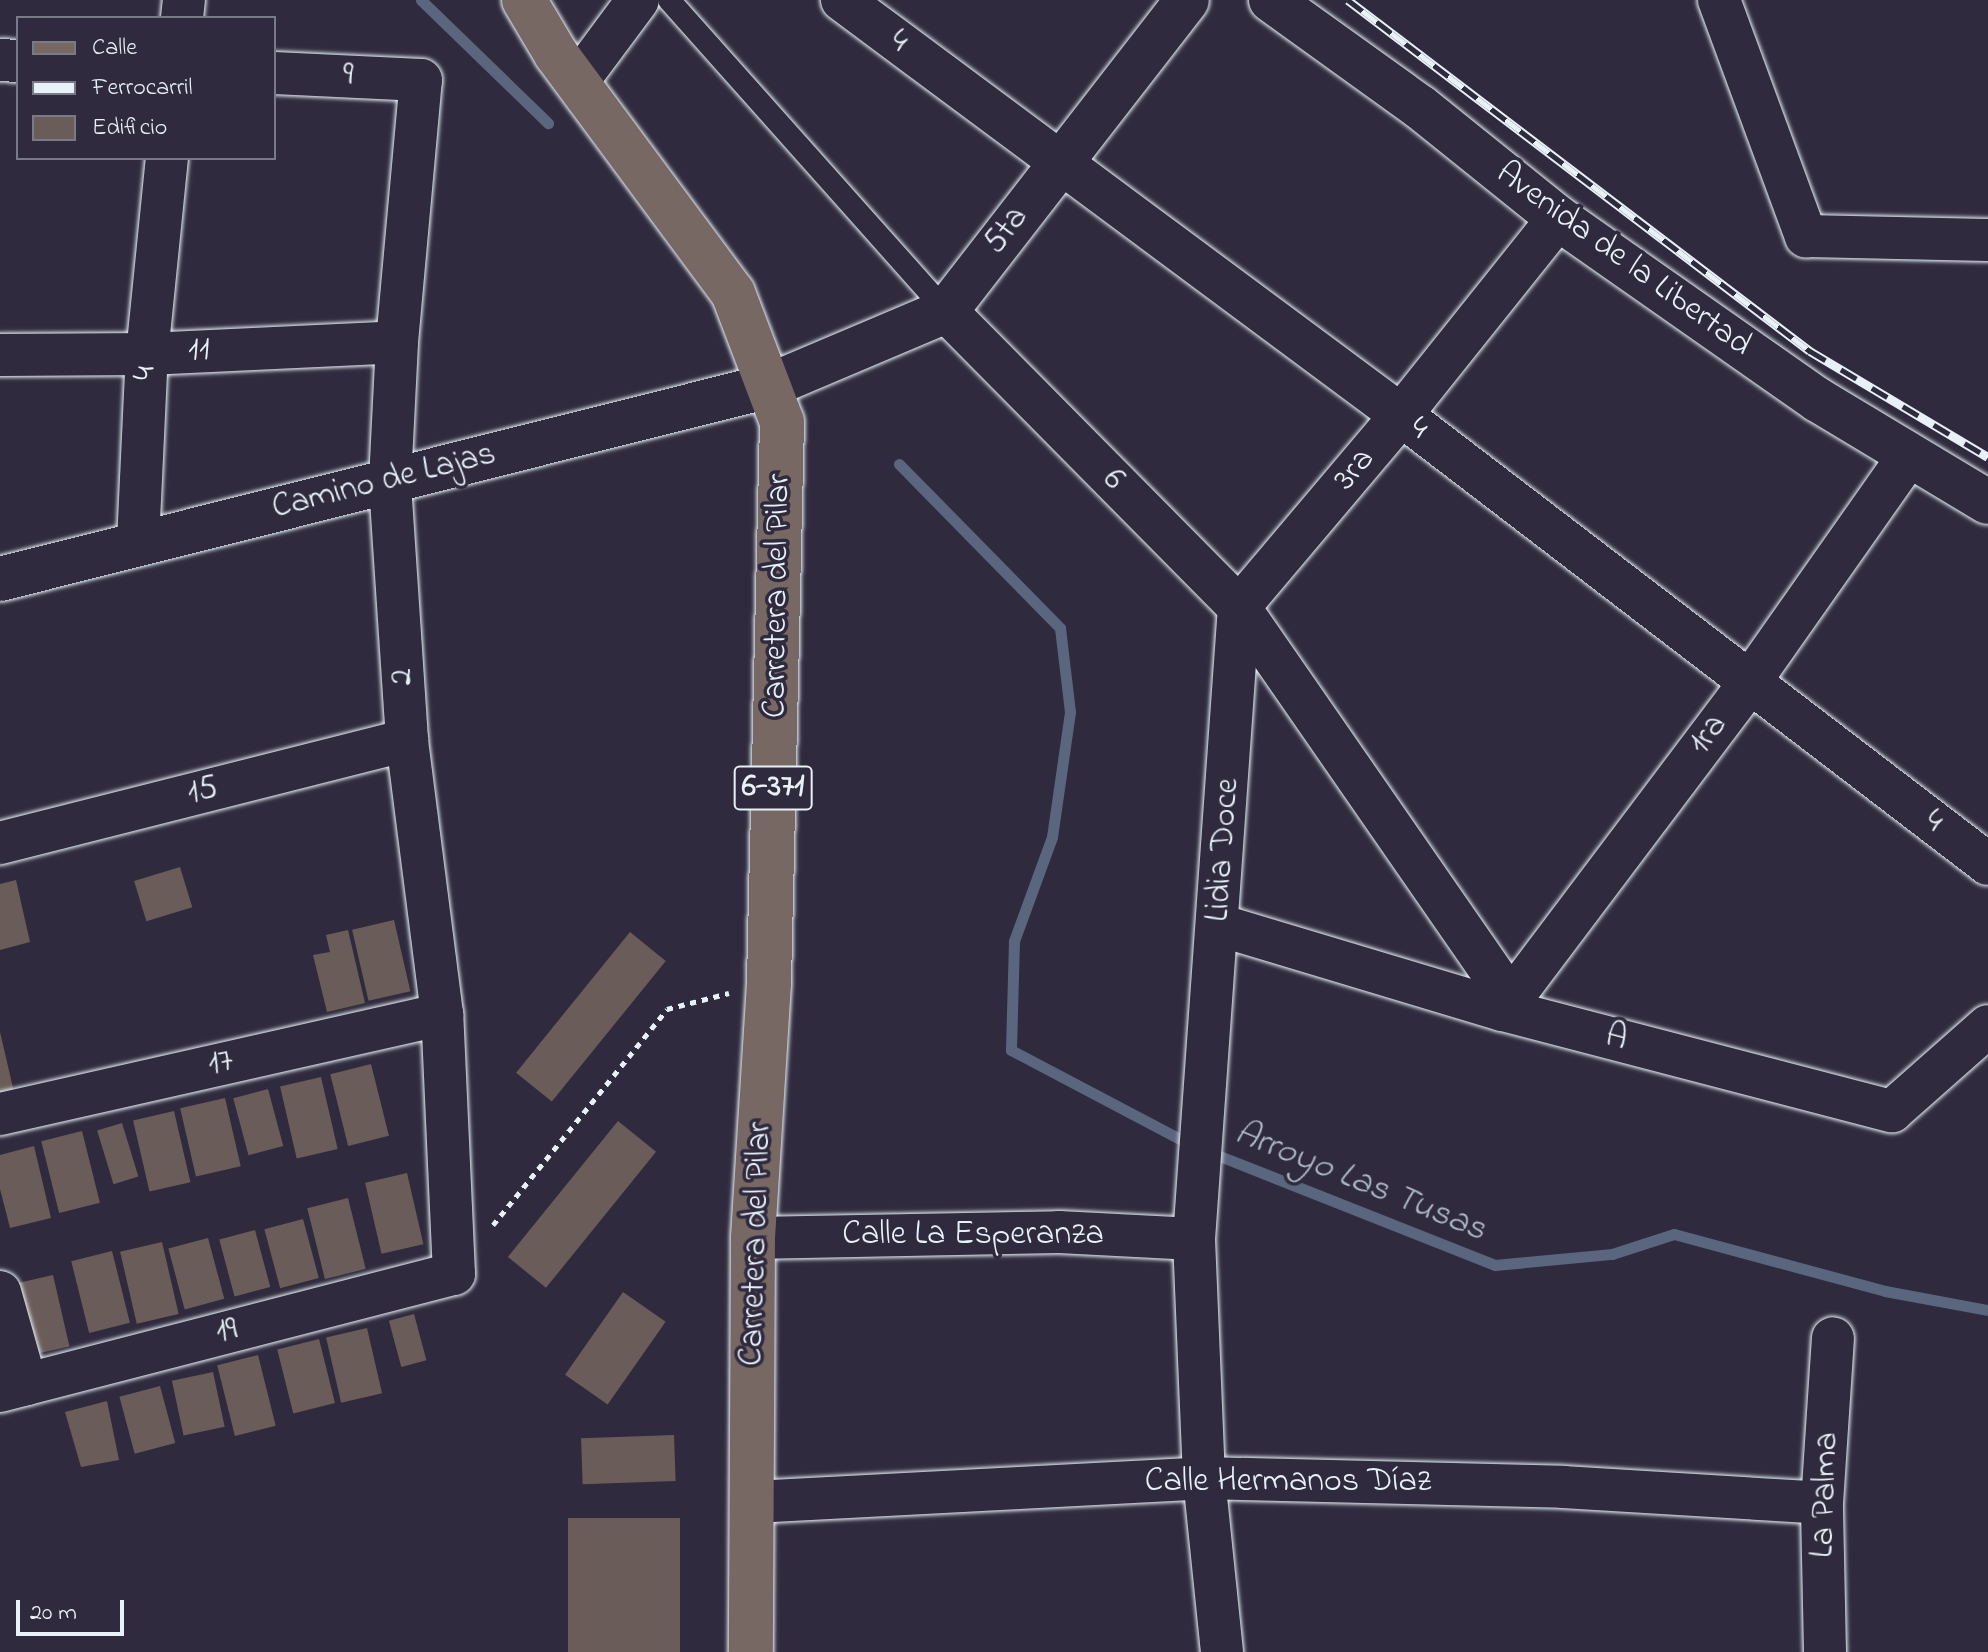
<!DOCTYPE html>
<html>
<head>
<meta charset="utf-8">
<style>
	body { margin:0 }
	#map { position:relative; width:1988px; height:1652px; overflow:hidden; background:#2f2a3d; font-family:"Indie Flower",sans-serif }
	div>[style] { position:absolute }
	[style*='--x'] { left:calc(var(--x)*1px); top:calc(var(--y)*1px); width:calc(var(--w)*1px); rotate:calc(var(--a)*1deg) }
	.stream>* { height:11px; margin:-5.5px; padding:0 5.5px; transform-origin:5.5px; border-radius:5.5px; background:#5a667e }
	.building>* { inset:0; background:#6a5d59; transform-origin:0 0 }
	.path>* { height:5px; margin-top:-2.5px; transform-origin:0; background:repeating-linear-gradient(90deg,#e8f1f8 0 6px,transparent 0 12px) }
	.roads { filter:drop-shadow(0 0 2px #e8f1f8) drop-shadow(0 0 2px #e8f1f8) }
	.service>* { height:22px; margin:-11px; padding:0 11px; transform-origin:11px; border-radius:11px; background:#2f2a3d }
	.minor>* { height:42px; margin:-21px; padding:0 21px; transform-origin:21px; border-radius:21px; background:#2f2a3d }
	.tertiary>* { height:44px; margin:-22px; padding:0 22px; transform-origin:22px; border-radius:22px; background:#2f2a3d }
	.secondary>* { height:44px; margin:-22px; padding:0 22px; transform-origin:22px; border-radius:22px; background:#2f2a3d }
	.primary>* { height:44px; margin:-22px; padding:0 22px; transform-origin:22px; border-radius:22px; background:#776864 }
	.rail>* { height:9px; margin-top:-4.5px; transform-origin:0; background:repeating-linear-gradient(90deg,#2f2a3d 0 18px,#e8f1f8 0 36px); box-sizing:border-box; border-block:2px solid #e8f1f8 }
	span { translate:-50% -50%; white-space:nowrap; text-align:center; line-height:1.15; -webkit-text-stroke:7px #2f2a3d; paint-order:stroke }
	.shield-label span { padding:2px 6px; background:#2f2a3d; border:2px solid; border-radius:6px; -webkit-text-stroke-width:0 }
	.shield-label { font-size:32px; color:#e8f1f8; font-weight:700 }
	.street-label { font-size:34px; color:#e8f1f8 }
	.water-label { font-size:36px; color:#afb9c7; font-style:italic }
	.legend { position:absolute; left:16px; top:16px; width:260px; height:144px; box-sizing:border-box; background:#2f2a3d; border:2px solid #797a88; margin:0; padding:10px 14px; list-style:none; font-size:24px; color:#e8f1f8 }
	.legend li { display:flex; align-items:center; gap:16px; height:40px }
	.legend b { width:40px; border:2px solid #797a88 }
	.scale { position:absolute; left:16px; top:1600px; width:108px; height:36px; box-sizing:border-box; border:4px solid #e8f1f8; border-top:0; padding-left:10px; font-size:24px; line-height:28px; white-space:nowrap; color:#e8f1f8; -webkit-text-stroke:6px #2f2a3d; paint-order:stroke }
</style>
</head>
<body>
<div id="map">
	<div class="stream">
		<i style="--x:421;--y:0;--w:177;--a:44.1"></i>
		<i style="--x:899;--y:464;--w:230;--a:45.5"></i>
		<i style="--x:1060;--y:628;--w:85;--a:83.2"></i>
		<i style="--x:1070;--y:712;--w:126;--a:98.2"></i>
		<i style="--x:1052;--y:837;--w:111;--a:110.1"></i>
		<i style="--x:1014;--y:941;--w:109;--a:91.6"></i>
		<i style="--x:1011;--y:1050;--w:204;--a:27.8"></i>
		<i style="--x:1207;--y:1151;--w:310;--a:21.6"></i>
		<i style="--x:1495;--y:1265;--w:118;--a:-5.4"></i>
		<i style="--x:1612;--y:1254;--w:65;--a:-17.9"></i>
		<i style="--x:1674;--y:1234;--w:219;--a:15.1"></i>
		<i style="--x:1885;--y:1291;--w:105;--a:10.5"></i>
	</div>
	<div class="building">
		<i style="left:180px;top:867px;width:42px;height:48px;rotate:73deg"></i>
		<i style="clip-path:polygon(16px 880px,30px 942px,0 950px,0 884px)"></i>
		<i style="left:394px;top:920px;width:73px;height:43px;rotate:77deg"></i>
		<i style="clip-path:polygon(348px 930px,365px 1003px,327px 1012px,313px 955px,330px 952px,326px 935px)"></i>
		<i style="left:630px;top:932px;width:46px;height:181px;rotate:39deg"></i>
		<i style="clip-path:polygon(0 1032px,14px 1092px,0 1095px)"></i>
		<i style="left:371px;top:1064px;width:74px;height:42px;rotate:76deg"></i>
		<i style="left:321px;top:1077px;width:74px;height:42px;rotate:77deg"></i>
		<i style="left:268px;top:1089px;width:59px;height:36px;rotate:75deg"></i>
		<i style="left:225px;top:1098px;width:70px;height:46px;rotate:77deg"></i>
		<i style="left:174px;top:1111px;width:73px;height:42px;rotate:77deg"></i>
		<i style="left:618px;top:1121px;width:49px;height:175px;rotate:39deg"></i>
		<i style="left:122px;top:1123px;width:56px;height:26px;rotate:73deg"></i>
		<i style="left:82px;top:1131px;width:74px;height:42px;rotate:76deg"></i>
		<i style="clip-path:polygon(34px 1146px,51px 1218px,10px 1228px,0 1189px,0 1155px)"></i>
		<i style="left:407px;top:1173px;width:73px;height:43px;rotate:77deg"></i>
		<i style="left:348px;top:1198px;width:73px;height:42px;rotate:76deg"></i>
		<i style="left:303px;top:1219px;width:61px;height:40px;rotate:75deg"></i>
		<i style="left:255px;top:1230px;width:59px;height:37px;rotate:75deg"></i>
		<i style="left:208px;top:1238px;width:63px;height:41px;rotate:75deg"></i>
		<i style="left:162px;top:1242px;width:74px;height:43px;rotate:77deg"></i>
		<i style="left:112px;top:1251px;width:74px;height:42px;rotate:76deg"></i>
		<i style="left:53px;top:1275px;width:73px;height:36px;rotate:77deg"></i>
		<i style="left:623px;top:1292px;width:52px;height:101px;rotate:35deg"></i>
		<i style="left:414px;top:1314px;width:48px;height:26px;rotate:75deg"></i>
		<i style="left:367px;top:1328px;width:67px;height:42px;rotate:77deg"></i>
		<i style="left:319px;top:1339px;width:66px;height:43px;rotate:76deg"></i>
		<i style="left:258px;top:1355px;width:73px;height:42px;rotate:76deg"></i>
		<i style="left:213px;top:1372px;width:56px;height:42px;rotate:78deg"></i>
		<i style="left:160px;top:1386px;width:59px;height:42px;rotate:75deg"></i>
		<i style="clip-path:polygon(107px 1401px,119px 1460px,81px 1467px,65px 1412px)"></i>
		<i style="left:674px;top:1435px;width:46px;height:93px;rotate:88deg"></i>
		<i style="left:568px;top:1518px;width:112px;height:134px"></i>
	</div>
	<div class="path">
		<i style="--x:493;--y:1225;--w:277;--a:-51.1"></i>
		<i style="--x:667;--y:1009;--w:64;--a:-14.5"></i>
	</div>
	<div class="roads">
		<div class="service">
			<i style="--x:669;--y:0;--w:416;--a:48.3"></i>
		</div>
		<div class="minor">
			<i style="--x:842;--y:0;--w:696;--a:36.59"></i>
			<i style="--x:1401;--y:415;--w:739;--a:37.41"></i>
			<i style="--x:1719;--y:0;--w:252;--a:69.8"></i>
			<i style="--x:1806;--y:236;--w:182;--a:1.3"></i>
			<i style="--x:182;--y:18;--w:18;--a:-84"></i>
			<i style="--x:0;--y:60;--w:18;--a:3"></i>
			<i style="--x:577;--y:82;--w:102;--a:-53.4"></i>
			<i style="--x:946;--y:311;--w:416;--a:45.3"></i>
			<i style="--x:1239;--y:607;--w:474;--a:55.3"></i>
			<i style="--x:0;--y:355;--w:147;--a:-0.4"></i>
			<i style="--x:147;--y:354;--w:250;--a:-2.7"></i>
			<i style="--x:138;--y:542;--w:188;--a:-87.3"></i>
			<i style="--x:147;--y:354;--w:197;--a:-84.2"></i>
			<i style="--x:0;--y:843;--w:420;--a:-14.2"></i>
			<i style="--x:1219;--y:925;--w:296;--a:16.7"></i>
			<i style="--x:1503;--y:1010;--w:402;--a:14.6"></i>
			<i style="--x:1892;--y:1111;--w:128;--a:-41.5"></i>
			<i style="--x:1503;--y:1010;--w:409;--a:-53"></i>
			<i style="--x:1749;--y:683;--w:279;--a:-54.9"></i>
			<i style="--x:0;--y:1114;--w:453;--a:-12.7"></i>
			<i style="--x:753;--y:1238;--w:306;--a:-1.1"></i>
			<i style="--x:1059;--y:1232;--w:135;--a:3"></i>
			<i style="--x:0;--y:1292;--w:96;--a:74.2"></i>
			<i style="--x:0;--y:1391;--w:469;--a:-14.5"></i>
			<i style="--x:454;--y:1274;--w:260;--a:-92.6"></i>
			<i style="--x:442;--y:1014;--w:276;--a:-97.3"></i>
			<i style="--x:407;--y:740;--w:260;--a:-93.8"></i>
			<i style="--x:390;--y:481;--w:139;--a:-87.1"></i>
			<i style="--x:397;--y:342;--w:263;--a:-84.8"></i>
			<i style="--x:421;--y:80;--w:147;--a:-177.3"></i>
			<i style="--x:753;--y:1502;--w:452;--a:-3"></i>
			<i style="--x:1204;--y:1478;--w:359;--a:1.4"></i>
			<i style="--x:1563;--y:1487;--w:259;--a:3.5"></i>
			<i style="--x:1222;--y:1652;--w:175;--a:-95.9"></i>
			<i style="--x:1204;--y:1478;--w:239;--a:-92.4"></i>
			<i style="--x:1194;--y:1239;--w:634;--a:-85.93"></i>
			<i style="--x:1239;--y:607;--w:251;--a:-49.8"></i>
			<i style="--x:1401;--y:415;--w:252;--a:-51.4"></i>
			<i style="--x:1825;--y:1652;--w:149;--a:-91.2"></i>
			<i style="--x:1822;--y:1503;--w:165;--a:-86.2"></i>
		</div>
		<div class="tertiary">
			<i style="--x:0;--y:579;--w:793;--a:-14.09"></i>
			<i style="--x:769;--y:386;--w:192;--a:-23"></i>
			<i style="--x:946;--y:311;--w:393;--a:-52.2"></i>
		</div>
		<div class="secondary">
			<i style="--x:1271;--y:0;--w:183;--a:35.7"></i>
			<i style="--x:1420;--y:107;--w:177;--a:38.8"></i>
			<i style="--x:1558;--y:218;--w:317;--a:35"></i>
			<i style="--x:1818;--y:400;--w:198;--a:31"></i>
		</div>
		<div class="primary">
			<i style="--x:524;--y:0;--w:63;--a:59.3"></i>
			<i style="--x:556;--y:54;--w:297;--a:53.5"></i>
			<i style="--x:733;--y:293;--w:138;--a:69.2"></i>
			<i style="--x:782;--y:422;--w:561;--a:91.33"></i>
			<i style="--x:769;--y:983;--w:256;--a:93.6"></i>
			<i style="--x:753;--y:1238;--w:414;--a:90.3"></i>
		</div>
	</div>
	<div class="rail">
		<i style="--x:1348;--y:0;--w:580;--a:37.23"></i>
		<i style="--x:1810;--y:351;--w:207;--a:30.8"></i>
	</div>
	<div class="shield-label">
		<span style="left:773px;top:788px">6-371</span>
	</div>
	<div class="street-label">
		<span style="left:898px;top:42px;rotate:37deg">4</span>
		<span style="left:348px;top:76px;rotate:3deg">9</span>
		<span style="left:1007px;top:231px;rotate:-53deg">5ta</span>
		<span style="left:1623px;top:260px;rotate:36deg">Avenida de la Libertad</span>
		<span style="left:199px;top:351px;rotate:-3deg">11</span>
		<span style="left:146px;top:373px;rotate:-87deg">4</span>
		<span style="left:1418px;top:429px;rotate:37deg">4</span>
		<span style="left:1355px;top:470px;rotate:-50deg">3ra</span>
		<span style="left:1113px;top:480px;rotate:45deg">6</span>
		<span style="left:384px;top:482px;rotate:-14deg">Camino de Lajas</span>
		<span style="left:778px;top:596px;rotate:-89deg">Carretera del Pilar</span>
		<span style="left:403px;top:677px;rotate:-94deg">2</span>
		<span style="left:1709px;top:735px;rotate:-53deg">1ra</span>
		<span style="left:203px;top:792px;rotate:-14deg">15</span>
		<span style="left:1933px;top:822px;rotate:37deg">4</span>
		<span style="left:1224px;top:850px;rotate:-86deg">Lidia Doce</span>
		<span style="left:1616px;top:1039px;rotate:15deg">A</span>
		<span style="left:221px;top:1064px;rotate:-13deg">17</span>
		<span style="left:973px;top:1236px">Calle La Esperanza</span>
		<span style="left:757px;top:1244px;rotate:-88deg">Carretera del Pilar</span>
		<span style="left:227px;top:1332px;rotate:-15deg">19</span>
		<span style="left:1288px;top:1483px">Calle Hermanos Díaz</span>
		<span style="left:1826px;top:1495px;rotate:-88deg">La Palma</span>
	</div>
	<div class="water-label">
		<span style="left:1360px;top:1182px;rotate:22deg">Arroyo Las Tusas</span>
	</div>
	<ul class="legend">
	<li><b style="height:10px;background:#776864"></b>Calle</li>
	<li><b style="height:10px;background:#e8f1f8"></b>Ferrocarril</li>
	<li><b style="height:22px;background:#6a5d59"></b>Edificio</li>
	</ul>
	<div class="scale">20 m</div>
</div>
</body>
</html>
